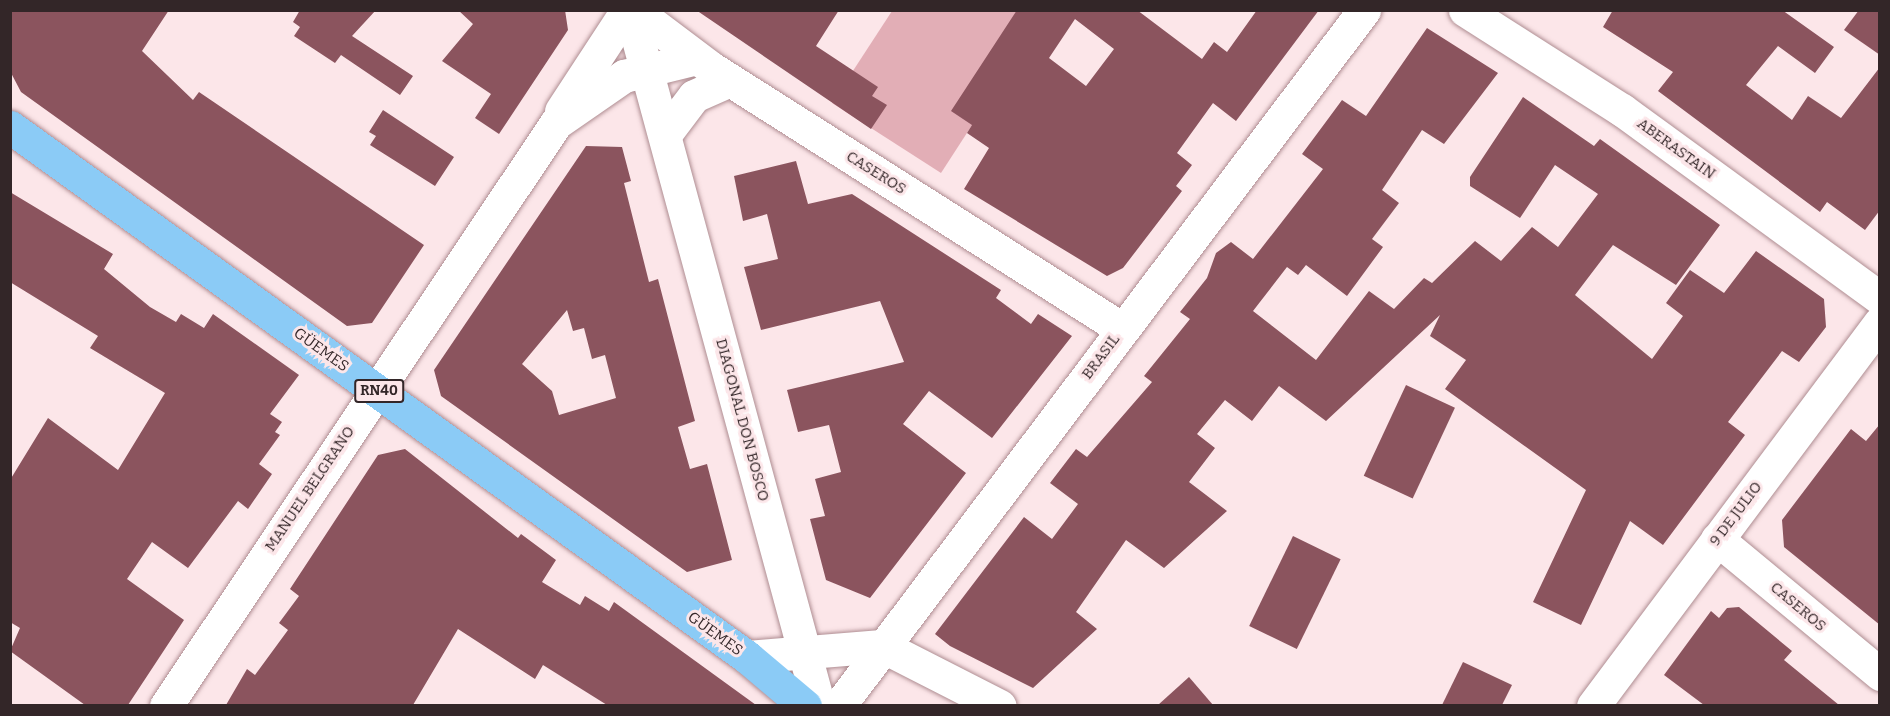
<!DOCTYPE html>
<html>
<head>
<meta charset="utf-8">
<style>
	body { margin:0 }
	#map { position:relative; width:1890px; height:716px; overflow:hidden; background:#fce6e9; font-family:Bitter,serif }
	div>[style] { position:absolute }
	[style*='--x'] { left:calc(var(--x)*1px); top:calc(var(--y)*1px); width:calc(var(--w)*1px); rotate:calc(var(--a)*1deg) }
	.green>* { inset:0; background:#e2aeb6 }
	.building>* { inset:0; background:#8b545e; transform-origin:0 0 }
	.roads { filter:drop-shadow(0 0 2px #af8d92) drop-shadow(0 0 2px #af8d92) }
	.minor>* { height:33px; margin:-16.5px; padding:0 16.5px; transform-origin:16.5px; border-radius:16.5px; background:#fff }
	.primary>* { height:33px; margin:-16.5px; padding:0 16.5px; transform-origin:16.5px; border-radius:16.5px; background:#8bcbf6 }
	span { translate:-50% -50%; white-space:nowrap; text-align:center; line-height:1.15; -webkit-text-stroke:6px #fce6e9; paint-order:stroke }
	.shield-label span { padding:2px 4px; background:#fce6e9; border:2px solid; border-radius:4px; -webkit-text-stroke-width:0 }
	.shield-label { font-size:14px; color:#332628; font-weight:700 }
	.street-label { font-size:15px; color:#332628 }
	.frame { position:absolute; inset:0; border:12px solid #332628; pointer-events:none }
</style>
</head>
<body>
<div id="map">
	<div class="green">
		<i style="clip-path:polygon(892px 11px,1046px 11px,941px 173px,832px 103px)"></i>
	</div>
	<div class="building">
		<i style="clip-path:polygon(10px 10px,169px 10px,142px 51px,193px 100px,199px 92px,424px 245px,372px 323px,347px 326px,21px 92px,10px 71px)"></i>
		<i style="clip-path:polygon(300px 10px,376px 10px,352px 36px,413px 76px,400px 95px,341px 55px,335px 63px,294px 36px,300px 27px,293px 22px)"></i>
		<i style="clip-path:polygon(458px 10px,565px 10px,568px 30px,499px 134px,475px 118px,491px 94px,442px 61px,473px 24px)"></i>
		<i style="clip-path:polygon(696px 10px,839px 10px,816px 46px,878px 87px,872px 96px,887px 105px,871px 129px)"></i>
		<i style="clip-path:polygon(evenodd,1017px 10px,1137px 10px,1202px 59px,1214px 42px,1227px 52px,1257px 10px,1319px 10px,1236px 121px,1213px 103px,1177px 153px,1192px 165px,1176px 186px,1182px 191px,1123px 268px,1107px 276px,964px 189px,989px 148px,967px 133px,972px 125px,951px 111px,1017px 10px,1075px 19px,1114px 49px,1086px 86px,1049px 58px,1075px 19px)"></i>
		<i style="clip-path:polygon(1613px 10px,1782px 10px,1834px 47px,1815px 73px,1778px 46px,1746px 85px,1792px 120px,1808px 96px,1841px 118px,1880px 67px,1880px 210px,1865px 230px,1827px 202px,1820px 212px,1658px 91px,1673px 72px,1603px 27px)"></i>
		<i style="clip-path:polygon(1859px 10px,1880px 10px,1880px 55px,1844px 30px)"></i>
		<i style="clip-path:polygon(1427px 28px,1498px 73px,1444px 144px,1422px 130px,1382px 190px,1399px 203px,1372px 239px,1383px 247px,1347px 296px,1306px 265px,1298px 275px,1287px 267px,1253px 311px,1316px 360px,1369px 291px,1394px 309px,1424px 278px,1432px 283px,1475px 241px,1501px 261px,1532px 227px,1558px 247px,1598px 194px,1555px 165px,1520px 218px,1470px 186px,1470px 177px,1523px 97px,1594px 146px,1600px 139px,1720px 225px,1676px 285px,1613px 245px,1575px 295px,1652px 359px,1683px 316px,1666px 303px,1690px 270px,1724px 293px,1756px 251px,1824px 299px,1826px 327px,1799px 362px,1782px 351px,1728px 422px,1745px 435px,1663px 545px,1630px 521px,1581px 625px,1533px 602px,1586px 490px,1445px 389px,1466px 360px,1430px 336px,1440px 315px,1326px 421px,1279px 386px,1252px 421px,1225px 400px,1197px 434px,1215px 448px,1189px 482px,1227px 511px,1164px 568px,1126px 540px,1076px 612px,1097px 629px,1033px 688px,950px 646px,935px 634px,1024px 517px,1052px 539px,1078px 504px,1050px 483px,1076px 449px,1087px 457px,1152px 382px,1144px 376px,1190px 319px,1180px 312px,1207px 278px,1216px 253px,1231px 242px,1253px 259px,1323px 169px,1302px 154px,1328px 119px,1342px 100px,1366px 116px)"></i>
		<i style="clip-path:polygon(383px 110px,454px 157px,435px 186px,370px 145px,376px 136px,369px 132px)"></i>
		<i style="clip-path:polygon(evenodd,586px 146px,622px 147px,631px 181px,624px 183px,649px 282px,658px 279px,695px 421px,678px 427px,690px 469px,707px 464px,732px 560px,687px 572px,441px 396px,434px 370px,586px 146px,567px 310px,573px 331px,584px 328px,592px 359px,605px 355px,616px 398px,559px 415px,552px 391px,522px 364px,567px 310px)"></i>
		<i style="clip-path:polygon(796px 161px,808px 204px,852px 194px,1001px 290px,996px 298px,1031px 324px,1038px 314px,1072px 336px,992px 438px,929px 391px,903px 424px,966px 473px,870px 598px,826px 580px,810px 519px,825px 516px,815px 479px,841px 472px,829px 425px,798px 432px,787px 390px,904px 362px,880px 301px,761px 330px,744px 267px,778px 259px,767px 214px,743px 221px,734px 176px)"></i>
		<i style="clip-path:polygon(10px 192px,113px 254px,104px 269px,150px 307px,176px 322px,181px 314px,204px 328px,213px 314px,299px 375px,270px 414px,282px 422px,275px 432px,280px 435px,259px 464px,272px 474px,248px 509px,238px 501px,188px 568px,152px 542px,127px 579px,184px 620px,128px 705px,85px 705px,10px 651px,20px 628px,10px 622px,10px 480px,48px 418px,118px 470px,165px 393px,90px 348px,98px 336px,10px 282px)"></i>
		<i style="left:1406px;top:385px;width:54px;height:100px;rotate:25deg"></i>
		<i style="clip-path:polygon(1880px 424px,1880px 625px,1784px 547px,1782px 520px,1851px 429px,1866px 441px)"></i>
		<i style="clip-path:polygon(405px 449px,518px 538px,521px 534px,556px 560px,542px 582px,580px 605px,585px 596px,609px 611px,614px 602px,756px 705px,607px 705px,543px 665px,535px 679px,458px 629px,413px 705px,226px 705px,247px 669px,255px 675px,288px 630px,279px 623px,299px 596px,290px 589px,378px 455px)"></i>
		<i style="left:1293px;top:536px;width:53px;height:100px;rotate:26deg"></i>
		<i style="clip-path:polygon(1739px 607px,1792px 651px,1784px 660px,1839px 705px,1704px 705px,1664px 675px,1711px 611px,1719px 618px,1727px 608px)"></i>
		<i style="clip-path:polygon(1463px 662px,1512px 685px,1502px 705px,1442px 705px)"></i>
		<i style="clip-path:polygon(1189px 677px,1213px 705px,1158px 705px)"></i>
	</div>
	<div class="roads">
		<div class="minor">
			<i style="--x:630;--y:10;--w:721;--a:74.81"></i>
			<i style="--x:634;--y:10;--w:96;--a:37"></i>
			<i style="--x:711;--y:68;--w:487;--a:32.4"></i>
			<i style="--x:1465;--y:10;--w:186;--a:32.5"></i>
			<i style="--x:1622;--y:110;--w:319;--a:36.1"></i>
			<i style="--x:561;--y:111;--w:121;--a:-56.8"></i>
			<i style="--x:666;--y:133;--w:46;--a:-52.9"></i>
			<i style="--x:694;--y:96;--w:39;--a:-24"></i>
			<i style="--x:1717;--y:539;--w:212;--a:39.6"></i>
			<i style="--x:747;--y:657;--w:135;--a:-4.7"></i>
			<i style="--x:882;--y:646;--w:132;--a:27"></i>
			<i style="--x:166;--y:706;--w:701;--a:-56.22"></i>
			<i style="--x:556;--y:123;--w:83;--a:-34.7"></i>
			<i style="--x:624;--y:76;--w:75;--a:-13.9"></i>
			<i style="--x:839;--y:706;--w:872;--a:-52.97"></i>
			<i style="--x:1593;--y:706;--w:479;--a:-53.2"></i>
		</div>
		<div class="primary">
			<i style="--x:10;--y:127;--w:908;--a:35.72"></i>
			<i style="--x:747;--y:657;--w:76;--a:40.2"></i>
		</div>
	</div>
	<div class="shield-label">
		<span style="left:379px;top:391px">RN40</span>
	</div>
	<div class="street-label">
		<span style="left:1676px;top:149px;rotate:36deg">ABERASTAIN</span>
		<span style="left:876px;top:173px;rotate:32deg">CASEROS</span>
		<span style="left:321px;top:350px;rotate:36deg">GÜEMES</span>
		<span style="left:1101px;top:357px;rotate:-53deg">BRASIL</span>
		<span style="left:742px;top:420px;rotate:75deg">DIAGONAL DON BOSCO</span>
		<span style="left:310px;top:489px;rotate:-56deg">MANUEL BELGRANO</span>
		<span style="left:1736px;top:514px;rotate:-53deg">9 DE JULIO</span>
		<span style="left:1798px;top:607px;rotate:40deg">CASEROS</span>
		<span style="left:715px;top:634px;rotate:36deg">GÜEMES</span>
	</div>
	<div class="frame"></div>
</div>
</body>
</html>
